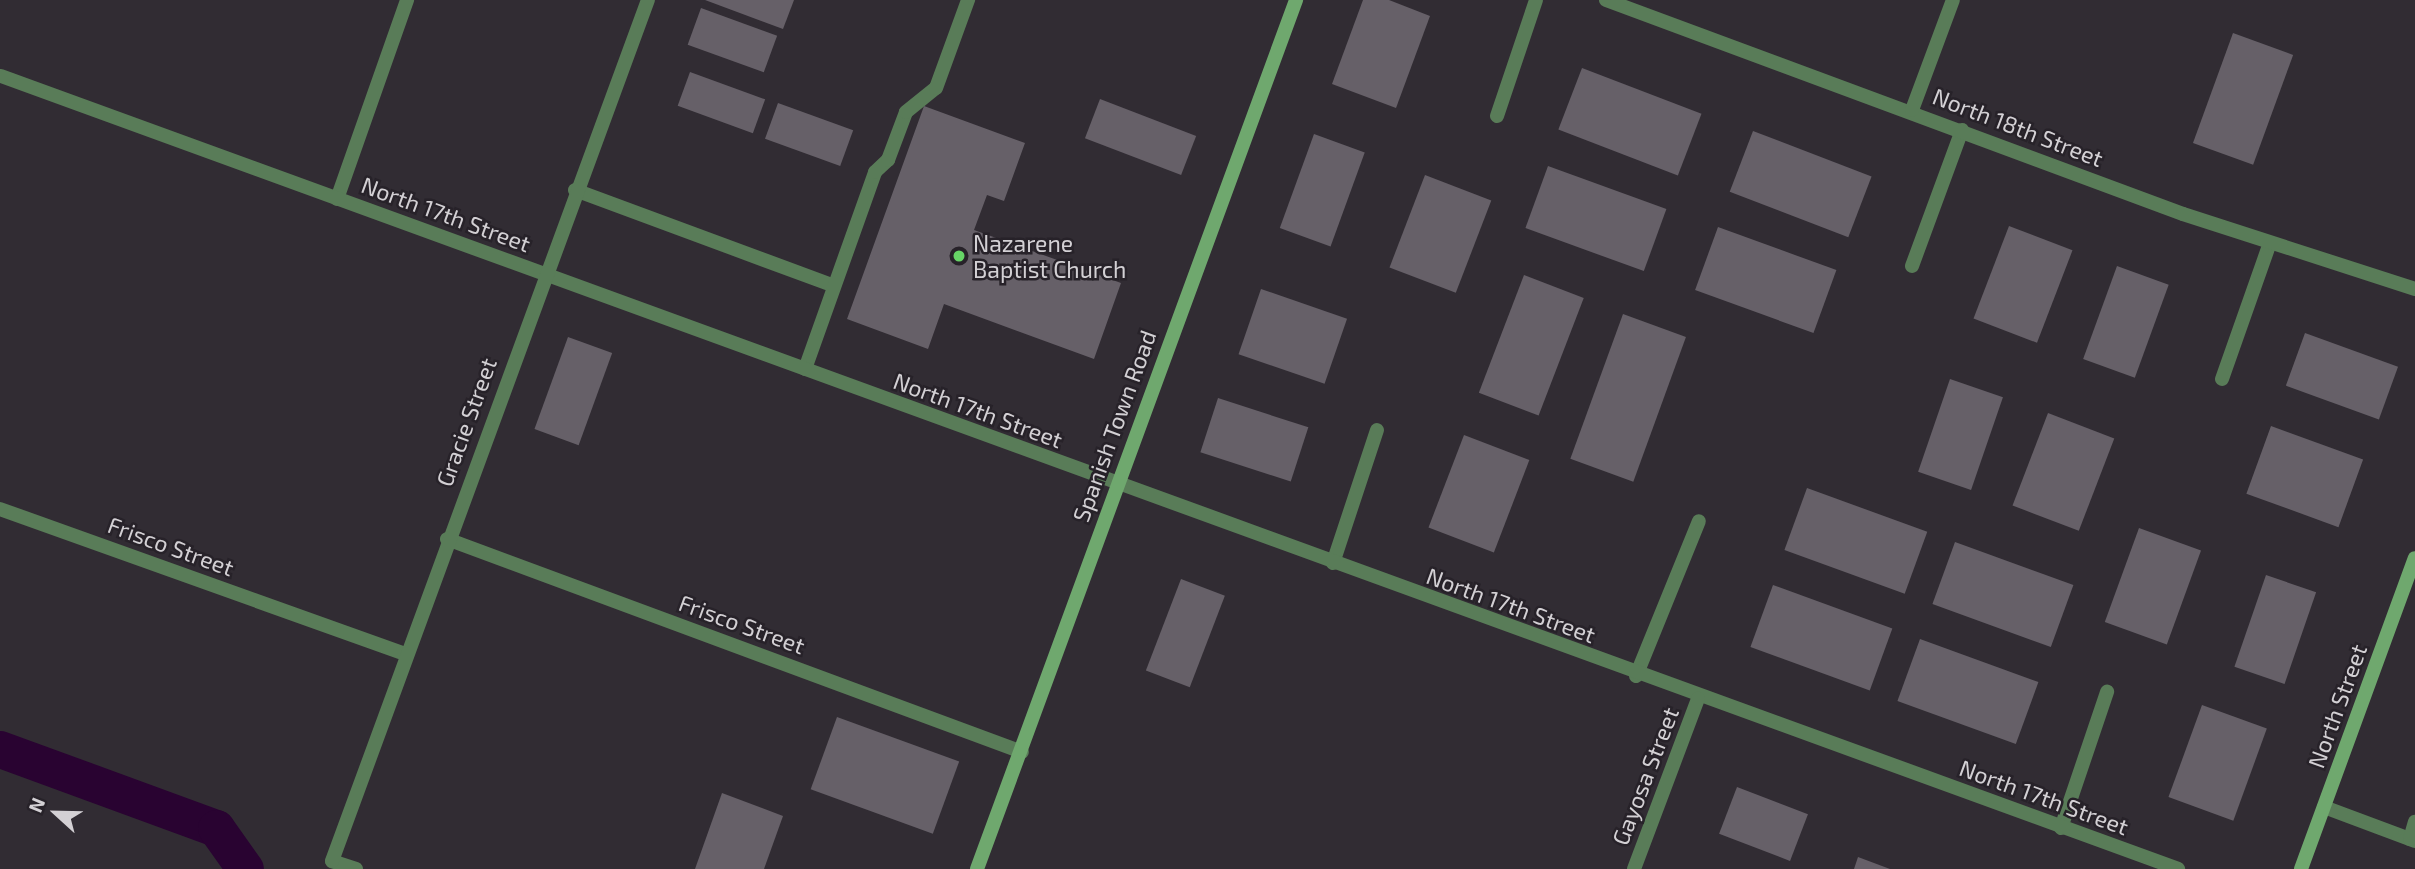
<!DOCTYPE html>
<html>
<head>
<meta charset="utf-8">
<style>
	body { margin:0 }
	#map { position:relative; width:2415px; height:869px; overflow:hidden; background:#312c33; font-family:"Exo 2",sans-serif }
	div>[style] { position:absolute }
	[style*='--x'] { left:calc(var(--x)*1px); top:calc(var(--y)*1px); width:calc(var(--w)*1px); rotate:calc(var(--a)*1deg) }
	.canal>* { height:37px; margin:-18.5px; padding:0 18.5px; transform-origin:18.5px; border-radius:18.5px; background:#290331 }
	.building>* { inset:0; background:#666068; transform-origin:0 0 }
	.lane>* { height:14px; margin:-7px; padding:0 7px; transform-origin:7px; border-radius:7px; background:#597c58 }
	.street>* { height:14px; margin:-7px; padding:0 7px; transform-origin:7px; border-radius:7px; background:#597c58 }
	.secondary>* { height:14px; margin:-7px; padding:0 7px; transform-origin:7px; border-radius:7px; background:#6fa86e }
	.dots>* { width:19px; height:19px; translate:-50% -50%; box-sizing:border-box; border:4px solid #272229; border-radius:50% }
	span { translate:-50% -50%; white-space:nowrap; text-align:center; line-height:1.15; -webkit-text-stroke:5px #272229; paint-order:stroke }
	.street-label { font-size:23px; color:#d3d0d4 }
	.poi-label { font-size:23px; color:#d3d0d4 }
	.left { translate:0 -50%; text-align:left }
	.north { position:absolute; left:21px; top:778px; width:70px; height:70px; -webkit-text-stroke:5px #272229; paint-order:stroke; rotate:292deg; font-size:19px; font-weight:700; line-height:28px; text-align:center; color:#d3d0d4 }
	.north::after { content:''; display:block; margin:auto; width:24px; height:32px; background:#d3d0d4; clip-path:polygon(50% 0,100% 100%,50% 72%,0 100%) }
</style>
</head>
<body>
<div id="map">
	<div class="canal">
		<i style="--x:0;--y:749;--w:230;--a:20.1"></i>
		<i style="--x:216;--y:828;--w:50;--a:54.7"></i>
	</div>
	<div class="building">
		<i style="clip-path:polygon(705px 0,794px 0,783px 29px)"></i>
		<i style="clip-path:polygon(1363px 0,1389px 0,1430px 16px,1396px 108px,1332px 84px)"></i>
		<i style="left:701px;top:8px;width:81px;height:39px;rotate:20deg"></i>
		<i style="left:2233px;top:33px;width:64px;height:117px;rotate:20deg"></i>
		<i style="left:1582px;top:68px;width:128px;height:66px;rotate:21deg"></i>
		<i style="left:690px;top:72px;width:80px;height:36px;rotate:20deg"></i>
		<i style="left:1100px;top:99px;width:103px;height:42px;rotate:21deg"></i>
		<i style="left:778px;top:103px;width:80px;height:38px;rotate:20deg"></i>
		<i style="clip-path:polygon(924px 106px,1025px 143px,1004px 201px,987px 195px,974px 230px,1121px 283px,1094px 359px,944px 304px,928px 349px,847px 319px)"></i>
		<i style="left:1753px;top:131px;width:127px;height:65px;rotate:21deg"></i>
		<i style="left:1314px;top:134px;width:54px;height:100px;rotate:20deg"></i>
		<i style="left:1548px;top:166px;width:126px;height:66px;rotate:20deg"></i>
		<i style="left:1425px;top:175px;width:71px;height:99px;rotate:21deg"></i>
		<i style="left:2009px;top:226px;width:68px;height:99px;rotate:21deg"></i>
		<i style="left:1718px;top:227px;width:126px;height:67px;rotate:20deg"></i>
		<i style="left:2117px;top:266px;width:55px;height:99px;rotate:20deg"></i>
		<i style="left:1524px;top:275px;width:64px;height:126px;rotate:21deg"></i>
		<i style="left:1261px;top:289px;width:91px;height:69px;rotate:19deg"></i>
		<i style="left:1623px;top:314px;width:67px;height:154px;rotate:20deg"></i>
		<i style="left:2305px;top:333px;width:99px;height:56px;rotate:20deg"></i>
		<i style="left:568px;top:337px;width:47px;height:98px;rotate:20deg"></i>
		<i style="left:1950px;top:379px;width:56px;height:98px;rotate:19deg"></i>
		<i style="left:1218px;top:398px;width:95px;height:57px;rotate:18deg"></i>
		<i style="left:2048px;top:413px;width:71px;height:99px;rotate:21deg"></i>
		<i style="left:2271px;top:426px;width:98px;height:72px;rotate:20deg"></i>
		<i style="left:1464px;top:435px;width:70px;height:99px;rotate:21deg"></i>
		<i style="left:1807px;top:488px;width:128px;height:66px;rotate:20deg"></i>
		<i style="left:2139px;top:528px;width:66px;height:100px;rotate:20deg"></i>
		<i style="left:1955px;top:542px;width:126px;height:66px;rotate:20deg"></i>
		<i style="left:2266px;top:575px;width:53px;height:97px;rotate:19deg"></i>
		<i style="left:1181px;top:579px;width:47px;height:98px;rotate:21deg"></i>
		<i style="left:1773px;top:585px;width:127px;height:66px;rotate:20deg"></i>
		<i style="left:1920px;top:639px;width:126px;height:66px;rotate:20deg"></i>
		<i style="left:2202px;top:705px;width:69px;height:98px;rotate:20deg"></i>
		<i style="left:837px;top:717px;width:130px;height:77px;rotate:20deg"></i>
		<i style="left:1737px;top:787px;width:76px;height:50px;rotate:21deg"></i>
		<i style="clip-path:polygon(722px 793px,783px 816px,764px 869px,695px 869px)"></i>
		<i style="clip-path:polygon(1858px 857px,1890px 869px,1854px 869px)"></i>
	</div>
	<div class="lane">
		<i style="--x:1497;--y:116;--w:122;--a:-71.4"></i>
		<i style="--x:575;--y:190;--w:276;--a:20.3"></i>
		<i style="--x:337;--y:199;--w:211;--a:-70.6"></i>
		<i style="--x:1912;--y:266;--w:145;--a:-69.8"></i>
		<i style="--x:805;--y:369;--w:209;--a:-70.4"></i>
		<i style="--x:875;--y:172;--w:18;--a:-43"></i>
		<i style="--x:888;--y:160;--w:51;--a:-69.4"></i>
		<i style="--x:906;--y:112;--w:38;--a:-39"></i>
		<i style="--x:936;--y:88;--w:94;--a:-70"></i>
		<i style="--x:2222;--y:379;--w:144;--a:-70.6"></i>
		<i style="--x:1333;--y:563;--w:140;--a:-71.7"></i>
		<i style="--x:1636;--y:676;--w:167;--a:-67.9"></i>
		<i style="--x:2324;--y:807;--w:97;--a:20.5"></i>
		<i style="--x:2061;--y:828;--w:144;--a:-71.3"></i>
		<i style="--x:2410;--y:839;--w:18;--a:-74"></i>
	</div>
	<div class="street">
		<i style="--x:1606;--y:0;--w:615;--a:20.35"></i>
		<i style="--x:2183;--y:214;--w:244;--a:17.9"></i>
		<i style="--x:1;--y:76;--w:2317;--a:20.01"></i>
		<i style="--x:1912;--y:110;--w:117;--a:-69.6"></i>
		<i style="--x:0;--y:509;--w:430;--a:19.7"></i>
		<i style="--x:447;--y:539;--w:613;--a:20.33"></i>
		<i style="--x:356;--y:869;--w:25;--a:-162"></i>
		<i style="--x:332;--y:861;--w:917;--a:-69.85"></i>
		<i style="--x:1634;--y:869;--w:182;--a:-69.4"></i>
	</div>
	<div class="secondary">
		<i style="--x:977;--y:869;--w:926;--a:-69.84"></i>
		<i style="--x:2301;--y:869;--w:331;--a:-69.9"></i>
	</div>
	<div class="dots">
		<i style="left:959px;top:256px;background:#66d466"></i>
	</div>
	<div class="street-label">
		<span style="left:2018px;top:127px;rotate:21deg">North 18th Street</span>
		<span style="left:446px;top:214px;rotate:20deg">North 17th Street</span>
		<span style="left:978px;top:410px;rotate:20deg">North 17th Street</span>
		<span style="left:466px;top:422px;rotate:-70deg">Gracie Street</span>
		<span style="left:1114px;top:426px;rotate:-70deg">Spanish Town Road</span>
		<span style="left:171px;top:546px;rotate:20deg">Frisco Street</span>
		<span style="left:1511px;top:605px;rotate:20deg">North 17th Street</span>
		<span style="left:742px;top:624px;rotate:20deg">Frisco Street</span>
		<span style="left:2337px;top:706px;rotate:-70deg">North Street</span>
		<span style="left:1645px;top:776px;rotate:-69deg">Gayosa Street</span>
		<span style="left:2044px;top:797px;rotate:20deg">North 17th Street</span>
	</div>
	<div class="poi-label">
		<span class="left" style="left:973px;top:256px">Nazarene<br>Baptist Church</span>
	</div>
	<div class="north">N</div>
</div>
</body>
</html>
